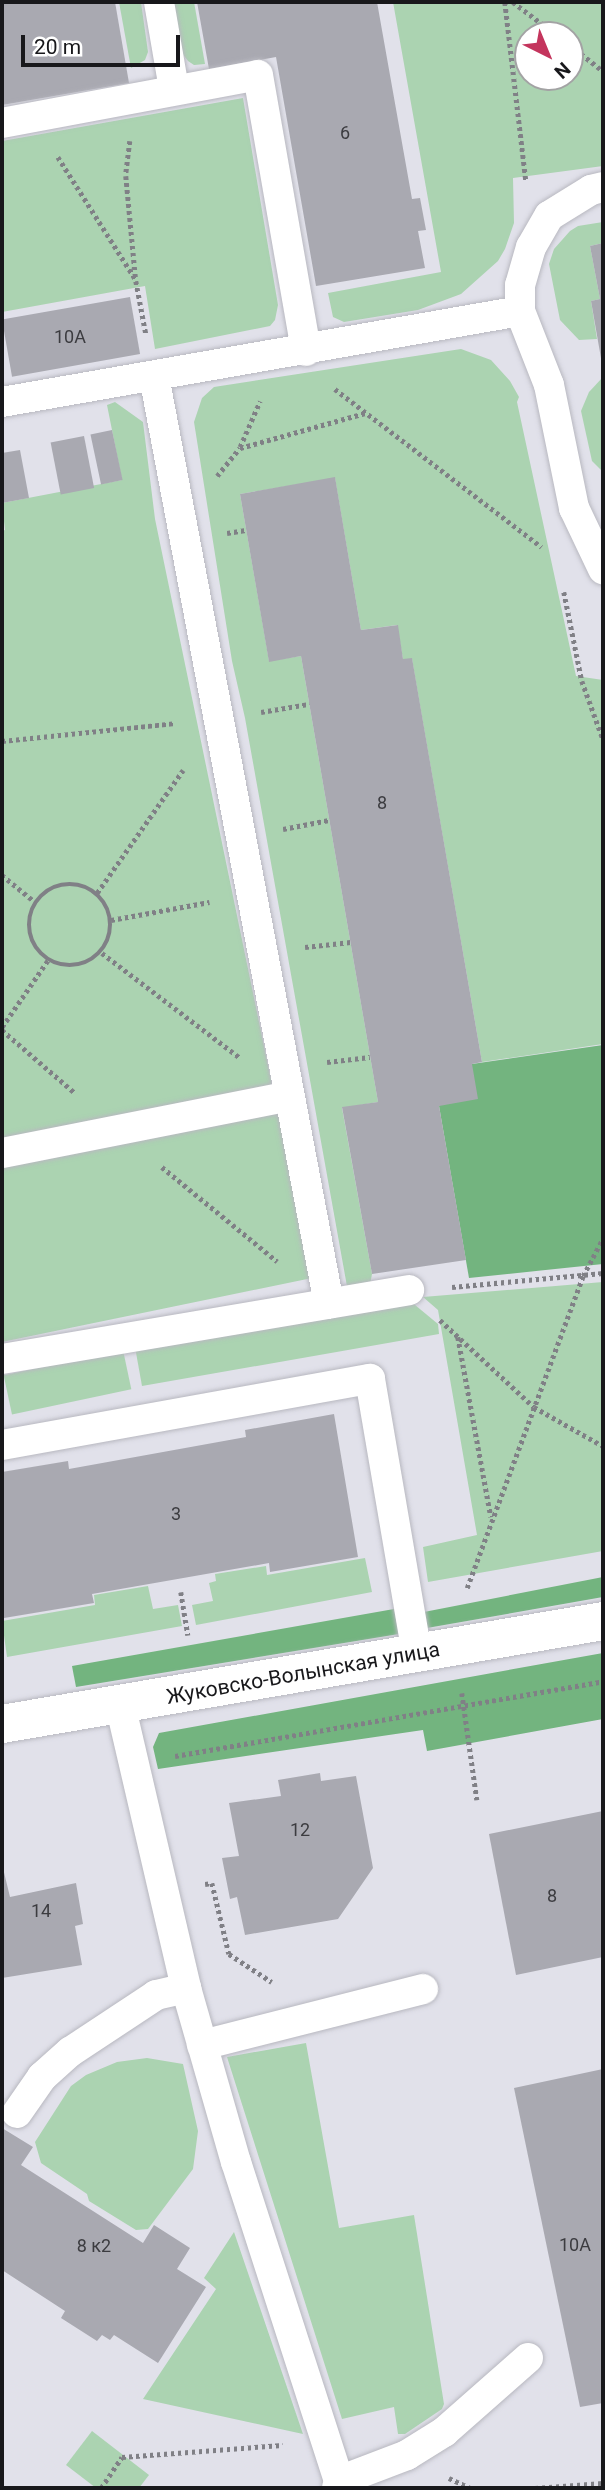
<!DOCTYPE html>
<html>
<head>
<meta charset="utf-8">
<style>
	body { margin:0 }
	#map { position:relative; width:605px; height:2490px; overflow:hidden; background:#e1e1ea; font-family:Roboto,sans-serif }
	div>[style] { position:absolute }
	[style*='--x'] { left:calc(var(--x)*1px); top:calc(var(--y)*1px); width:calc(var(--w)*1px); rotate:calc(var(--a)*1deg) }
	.green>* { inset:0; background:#abd3b1; transform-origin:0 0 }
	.forest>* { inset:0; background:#73b47f }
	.building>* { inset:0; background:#a9a9b1; transform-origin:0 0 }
	.path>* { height:4.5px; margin-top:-2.25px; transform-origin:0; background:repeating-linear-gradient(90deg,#808086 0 3.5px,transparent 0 7px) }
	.path>.ring { margin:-2.25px; padding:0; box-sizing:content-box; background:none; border:4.5px solid #808086; border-radius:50% }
	.roads { filter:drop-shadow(0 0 2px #b8b8c0) drop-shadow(0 0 2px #b8b8c0) }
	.service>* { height:30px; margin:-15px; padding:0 15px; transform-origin:15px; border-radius:15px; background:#fff }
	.secondary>* { height:38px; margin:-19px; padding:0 19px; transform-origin:19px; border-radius:19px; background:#fff }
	span { translate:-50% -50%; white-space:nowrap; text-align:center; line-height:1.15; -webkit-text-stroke:7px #fff; paint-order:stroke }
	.number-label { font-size:18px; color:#3c3c40 }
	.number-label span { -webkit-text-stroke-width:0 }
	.street-label { font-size:21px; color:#18181b }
	.frame { position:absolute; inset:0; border:4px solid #18181b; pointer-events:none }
	.north { position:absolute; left:514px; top:21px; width:70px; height:70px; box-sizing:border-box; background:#fff; border:2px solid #a3a3a4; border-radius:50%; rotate:137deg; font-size:19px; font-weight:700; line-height:28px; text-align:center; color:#18181b }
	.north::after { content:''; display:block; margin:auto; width:24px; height:32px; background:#c4355d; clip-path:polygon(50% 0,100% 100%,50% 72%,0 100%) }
	.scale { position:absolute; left:21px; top:35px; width:159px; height:32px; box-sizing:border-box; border:4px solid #18181b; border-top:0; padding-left:9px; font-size:21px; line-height:24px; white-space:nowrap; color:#18181b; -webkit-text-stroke:5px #fff; paint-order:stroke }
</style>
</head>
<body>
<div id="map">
	<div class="green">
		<i style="clip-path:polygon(119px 2px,141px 2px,148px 52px,145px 60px,131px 68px)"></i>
		<i style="clip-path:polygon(170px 2px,194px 2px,205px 64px,194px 65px,188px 61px,178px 48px)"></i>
		<i style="clip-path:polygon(evenodd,393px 2px,603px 2px,603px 166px,513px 178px,514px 223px,505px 249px,498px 261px,461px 294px,418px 310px,344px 322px,333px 317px,328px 293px,441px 272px,393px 2px,528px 35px,570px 35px,570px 77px,528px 77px,528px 35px)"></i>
		<i style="clip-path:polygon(243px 98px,278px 305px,275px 320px,270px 326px,155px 349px,145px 286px,2px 312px,2px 141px)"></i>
		<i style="clip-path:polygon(603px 222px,603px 243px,590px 246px,600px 299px,591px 301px,597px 339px,579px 340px,560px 320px,549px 264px,554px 249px,570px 231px,578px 226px)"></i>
		<i style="clip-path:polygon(461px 349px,491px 360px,510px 381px,519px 397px,517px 402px,576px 676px,603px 680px,603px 1044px,482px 1062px,412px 659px,403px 659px,397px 625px,361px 630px,335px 478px,240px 494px,269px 661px,301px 656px,378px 1102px,342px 1108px,372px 1274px,370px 1285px,348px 1292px,245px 718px,232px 661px,194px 422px,202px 398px,214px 387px)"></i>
		<i style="clip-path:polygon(603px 377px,603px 472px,592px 461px,581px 411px,589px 392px)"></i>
		<i style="clip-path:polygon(115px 402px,143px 422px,155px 519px,312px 1278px,2px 1342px,2px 531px,5px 530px,2px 503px,122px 480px,107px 405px)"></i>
		<i style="clip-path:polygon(603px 1282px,603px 1551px,428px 1582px,423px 1547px,477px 1535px,438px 1310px,423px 1297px)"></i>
		<i style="clip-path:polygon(409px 1300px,438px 1324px,439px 1334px,142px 1386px,135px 1347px)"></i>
		<i style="left:123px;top:1350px;width:40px;height:122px;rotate:78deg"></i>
		<i style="clip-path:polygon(365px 1558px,372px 1592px,196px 1625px,192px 1605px,213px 1601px,209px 1583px,216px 1581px,215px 1574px,266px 1566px,267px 1575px)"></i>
		<i style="clip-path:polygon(148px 1586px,153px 1609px,178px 1605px,182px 1626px,7px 1657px,2px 1621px,95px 1605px,94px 1595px)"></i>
		<i style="clip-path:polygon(306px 2043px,339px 2228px,414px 2215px,444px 2404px,442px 2409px,405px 2434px,398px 2434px,394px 2407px,342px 2419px,227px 2057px)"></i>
		<i style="clip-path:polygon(147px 2058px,183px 2064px,198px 2131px,193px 2169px,148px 2229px,136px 2230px,89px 2201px,87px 2194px,41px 2163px,35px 2142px,71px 2086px,86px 2075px,117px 2062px)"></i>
		<i style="clip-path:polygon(234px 2232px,303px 2434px,143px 2399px,216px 2289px,204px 2278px)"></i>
		<i style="clip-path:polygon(92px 2431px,149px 2475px,139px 2488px,96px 2488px,66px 2465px)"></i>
	</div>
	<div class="forest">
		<i style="clip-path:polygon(603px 1045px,603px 1264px,469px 1278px,439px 1106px,472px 1064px)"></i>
		<i style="clip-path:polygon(603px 1577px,603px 1597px,427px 1628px,424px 1612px)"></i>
		<i style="clip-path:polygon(394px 1609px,399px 1634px,76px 1687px,72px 1666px)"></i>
		<i style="clip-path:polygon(603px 1653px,603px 1719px,427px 1751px,423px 1730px,158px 1769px,153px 1747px,159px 1733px)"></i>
	</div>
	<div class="building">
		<i style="clip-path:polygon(2px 2px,115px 2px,129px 83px,2px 105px)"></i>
		<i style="clip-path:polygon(197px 2px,377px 2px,412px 199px,420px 198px,426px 230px,418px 231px,425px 268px,316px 286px,276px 57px,209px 69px)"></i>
		<i style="clip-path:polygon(603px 243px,603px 364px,602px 364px,591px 301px,600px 299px,590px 246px)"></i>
		<i style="left:130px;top:297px;width:58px;height:130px;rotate:80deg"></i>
		<i style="left:112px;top:430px;width:51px;height:22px;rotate:78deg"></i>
		<i style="left:84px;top:436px;width:53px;height:34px;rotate:79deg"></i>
		<i style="clip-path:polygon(20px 450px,29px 498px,2px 503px,2px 453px)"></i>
		<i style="clip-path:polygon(335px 477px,361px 630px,398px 625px,403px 659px,412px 658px,482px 1062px,472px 1064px,478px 1099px,439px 1106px,466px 1260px,372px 1274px,342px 1107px,378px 1102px,301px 656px,269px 662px,240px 494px)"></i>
		<i style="clip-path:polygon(334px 1414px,358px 1557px,270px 1572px,269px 1563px,92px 1594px,94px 1603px,4px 1618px,2px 1472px,68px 1461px,69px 1469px,246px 1437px,245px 1430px)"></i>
		<i style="clip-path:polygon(320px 1773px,321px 1781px,356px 1776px,373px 1868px,338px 1919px,245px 1935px,237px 1897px,230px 1899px,222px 1858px,239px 1856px,229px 1803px,281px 1796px,278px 1780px)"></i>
		<i style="clip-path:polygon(603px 1811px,603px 1957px,516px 1975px,489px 1834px)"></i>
		<i style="clip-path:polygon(2px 1864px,10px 1897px,76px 1883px,83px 1924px,75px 1926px,82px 1965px,2px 1978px)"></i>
		<i style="clip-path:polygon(603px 2069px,603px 2403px,580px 2407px,514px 2088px)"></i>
		<i style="clip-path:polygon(2px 2128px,33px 2147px,21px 2165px,143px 2243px,154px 2225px,190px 2248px,177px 2269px,206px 2287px,158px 2363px,114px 2335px,110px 2340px,102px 2335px,97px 2341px,61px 2318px,65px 2311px,2px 2270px)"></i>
	</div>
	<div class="path">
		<i style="--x:505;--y:2;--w:180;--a:83.3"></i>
		<i style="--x:513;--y:2;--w:55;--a:36.9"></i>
		<i style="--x:570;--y:45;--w:42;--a:38.2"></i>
		<i style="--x:130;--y:141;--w:35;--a:97"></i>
		<i style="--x:126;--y:176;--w:105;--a:84.6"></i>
		<i style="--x:136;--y:281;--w:54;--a:79.3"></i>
		<i style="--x:58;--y:157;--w:146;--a:57.6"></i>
		<i style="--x:335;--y:389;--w:260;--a:37.4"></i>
		<i style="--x:240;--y:447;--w:50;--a:-66.5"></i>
		<i style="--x:217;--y:476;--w:36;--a:-51"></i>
		<i style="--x:240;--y:448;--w:130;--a:-15.6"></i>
		<i style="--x:227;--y:533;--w:19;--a:-9"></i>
		<i style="--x:564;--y:592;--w:91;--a:78.6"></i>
		<i style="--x:582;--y:681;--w:62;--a:70.1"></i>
		<i style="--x:261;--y:712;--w:49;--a:-9.5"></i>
		<i style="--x:2;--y:741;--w:174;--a:-5.9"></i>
		<i style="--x:283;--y:829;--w:47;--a:-11.1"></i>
		<i style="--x:2;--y:875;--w:43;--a:39.3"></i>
		<i class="ring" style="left:29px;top:884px;width:77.5px;height:77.5px"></i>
		<i style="--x:97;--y:893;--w:150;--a:-55"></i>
		<i style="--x:111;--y:920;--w:100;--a:-10.4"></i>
		<i style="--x:305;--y:947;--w:46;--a:-6.2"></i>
		<i style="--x:102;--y:953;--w:172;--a:37.2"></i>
		<i style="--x:2;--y:1027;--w:81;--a:-55.5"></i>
		<i style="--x:2;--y:1030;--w:96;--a:40.8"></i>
		<i style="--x:327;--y:1062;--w:43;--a:-6.6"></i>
		<i style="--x:162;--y:1167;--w:149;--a:39.3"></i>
		<i style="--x:452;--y:1287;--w:152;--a:-5.3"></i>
		<i style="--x:440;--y:1320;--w:128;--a:42.8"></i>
		<i style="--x:534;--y:1407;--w:79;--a:29.5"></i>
		<i style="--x:458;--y:1337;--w:183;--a:79.6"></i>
		<i style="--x:467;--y:1588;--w:333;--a:-69.6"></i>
		<i style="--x:583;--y:1276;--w:43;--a:-62.2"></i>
		<i style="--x:181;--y:1592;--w:44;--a:80.8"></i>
		<i style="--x:462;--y:1693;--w:108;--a:82"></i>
		<i style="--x:175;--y:1756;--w:435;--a:-9.9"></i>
		<i style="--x:205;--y:1884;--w:7;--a:-8"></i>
		<i style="--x:212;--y:1883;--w:73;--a:76.5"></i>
		<i style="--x:229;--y:1954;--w:51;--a:33.1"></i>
		<i style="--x:449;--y:2478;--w:23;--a:25"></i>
		<i style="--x:101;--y:2488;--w:37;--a:-56"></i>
		<i style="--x:122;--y:2457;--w:161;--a:-4.3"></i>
		<i style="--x:535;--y:2488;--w:68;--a:-4.2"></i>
	</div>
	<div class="roads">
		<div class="service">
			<i style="--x:159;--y:2;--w:88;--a:80.2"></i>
			<i style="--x:2;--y:123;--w:260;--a:-10.6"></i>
			<i style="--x:258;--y:75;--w:280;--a:80.1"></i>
			<i style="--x:603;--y:187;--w:12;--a:166"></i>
			<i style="--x:591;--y:190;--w:49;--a:148.2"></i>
			<i style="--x:549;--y:216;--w:36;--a:120"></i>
			<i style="--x:531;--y:247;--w:40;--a:106"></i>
			<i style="--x:520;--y:285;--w:26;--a:90"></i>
			<i style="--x:520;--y:311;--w:79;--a:68.6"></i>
			<i style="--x:549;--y:385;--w:126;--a:78.5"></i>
			<i style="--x:574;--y:508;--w:68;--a:64.6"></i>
			<i style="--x:154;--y:376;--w:944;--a:79.32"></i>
			<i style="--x:2;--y:402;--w:526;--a:-9.96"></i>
			<i style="--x:2;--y:1153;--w:293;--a:-11.2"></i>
			<i style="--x:2;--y:1359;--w:413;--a:-9.6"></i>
			<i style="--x:2;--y:1445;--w:374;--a:-10.2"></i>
			<i style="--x:370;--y:1379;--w:278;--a:80.3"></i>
			<i style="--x:120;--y:1704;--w:292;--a:76.9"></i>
			<i style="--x:186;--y:1988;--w:181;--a:74"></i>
			<i style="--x:236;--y:2162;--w:335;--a:72.1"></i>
			<i style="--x:339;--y:2481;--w:7;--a:106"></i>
			<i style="--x:202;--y:2045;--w:228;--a:-14.2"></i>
			<i style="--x:17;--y:2113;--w:44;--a:-55.2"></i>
			<i style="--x:42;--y:2077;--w:38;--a:-42"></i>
			<i style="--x:70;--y:2052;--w:103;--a:-33.5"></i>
			<i style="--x:156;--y:1995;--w:31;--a:-13"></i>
			<i style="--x:339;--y:2481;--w:73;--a:-20.9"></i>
			<i style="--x:407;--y:2455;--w:44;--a:-31.9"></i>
			<i style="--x:444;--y:2432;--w:112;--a:-41.4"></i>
		</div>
		<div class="secondary">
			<i style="--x:2;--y:1724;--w:610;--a:-9.72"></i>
		</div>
	</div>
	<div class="number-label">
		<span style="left:345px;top:133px">6</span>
		<span style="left:70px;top:337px">10А</span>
		<span style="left:382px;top:803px">8</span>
		<span style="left:176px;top:1514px">3</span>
		<span style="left:300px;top:1830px">12</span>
		<span style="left:552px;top:1896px">8</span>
		<span style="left:41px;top:1911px">14</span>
		<span style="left:575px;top:2245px">10А</span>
		<span style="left:94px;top:2246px">8 к2</span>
	</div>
	<div class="street-label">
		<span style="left:303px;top:1673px;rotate:-10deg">Жуковско-Волынская улица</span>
	</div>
	<div class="frame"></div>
	<div class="north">N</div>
	<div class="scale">20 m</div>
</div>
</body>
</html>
